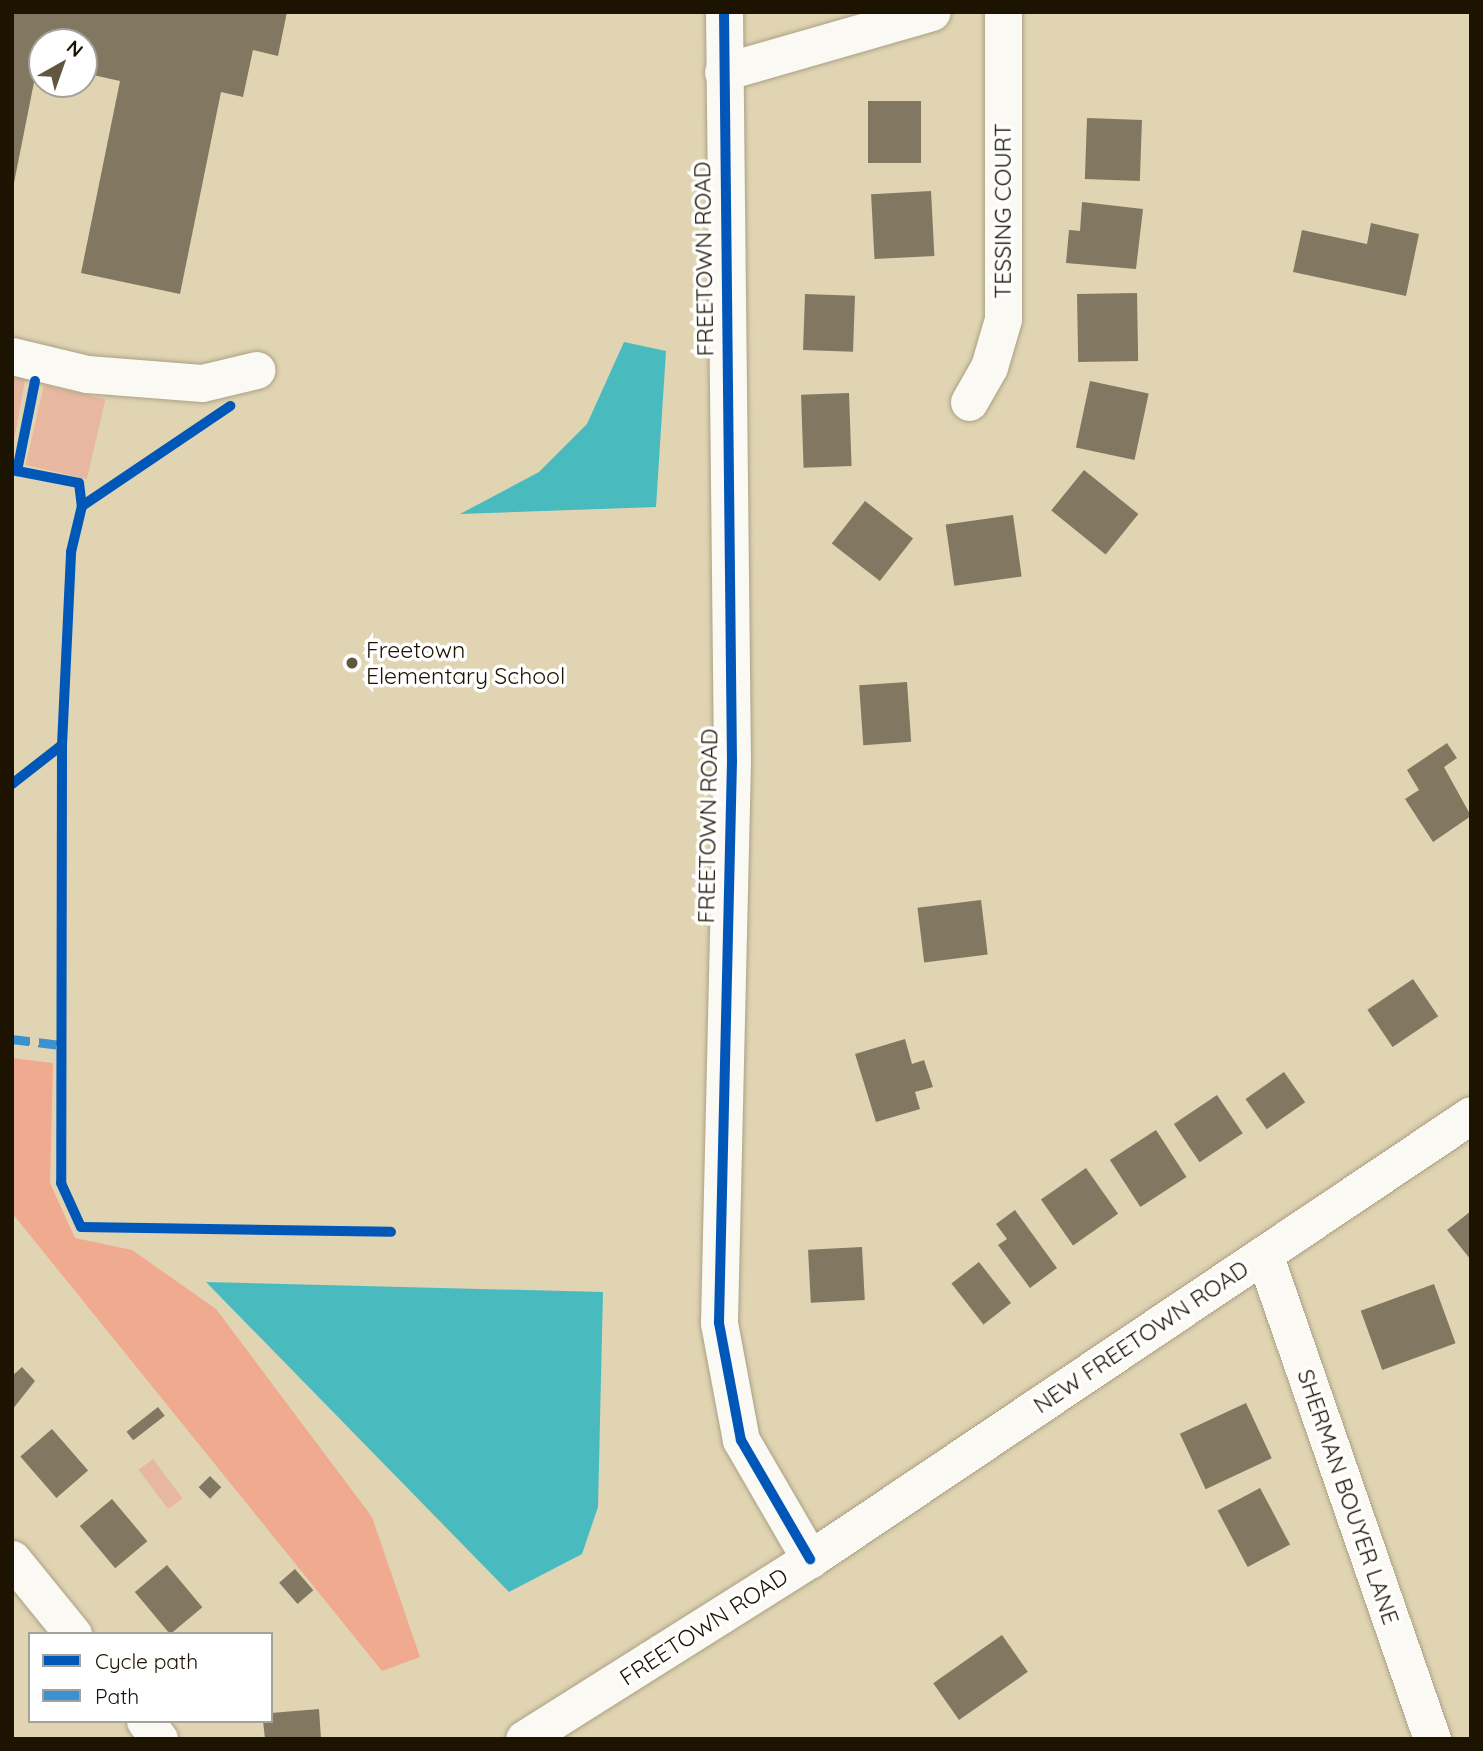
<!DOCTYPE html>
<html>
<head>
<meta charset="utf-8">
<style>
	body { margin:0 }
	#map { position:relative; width:1483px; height:1751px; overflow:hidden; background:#e0d4b2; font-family:Quicksand,sans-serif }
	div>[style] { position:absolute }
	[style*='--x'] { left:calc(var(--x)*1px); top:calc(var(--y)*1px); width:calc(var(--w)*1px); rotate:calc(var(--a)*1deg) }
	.green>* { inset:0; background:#e7b7a0; transform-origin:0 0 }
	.forest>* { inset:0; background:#f0aa90 }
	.water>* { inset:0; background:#49bbbf }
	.building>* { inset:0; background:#827862; transform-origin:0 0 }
	.roads { filter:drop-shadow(0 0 2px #aaa085) drop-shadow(0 0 2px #aaa085) }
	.minor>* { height:37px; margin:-18.5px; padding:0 18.5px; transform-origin:18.5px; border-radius:18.5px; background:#faf9f3 }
	.quiet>* { height:9px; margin-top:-4.5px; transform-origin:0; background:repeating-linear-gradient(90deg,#3a92d0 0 18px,transparent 0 27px) }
	.cycleway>* { height:10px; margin:-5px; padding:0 5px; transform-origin:5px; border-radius:5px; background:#0057b8 }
	.dots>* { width:19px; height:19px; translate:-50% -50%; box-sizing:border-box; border:4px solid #fff; border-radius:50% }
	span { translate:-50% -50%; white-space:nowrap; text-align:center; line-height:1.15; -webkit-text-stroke:7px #fff; paint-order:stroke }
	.street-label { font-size:23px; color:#1c1300 }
	.poi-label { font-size:23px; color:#1c1300 }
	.left { translate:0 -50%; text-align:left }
	.frame { position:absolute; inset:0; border:14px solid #1c1300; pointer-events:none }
	.legend { position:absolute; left:28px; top:1632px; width:245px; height:91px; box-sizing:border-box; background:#fff; border:2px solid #a4a199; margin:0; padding:9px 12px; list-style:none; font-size:21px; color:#1c1300 }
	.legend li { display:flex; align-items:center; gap:14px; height:35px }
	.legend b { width:35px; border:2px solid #a4a199 }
	.north { position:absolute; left:28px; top:28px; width:70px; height:70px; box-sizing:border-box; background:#fff; border:2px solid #a4a199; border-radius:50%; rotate:40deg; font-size:19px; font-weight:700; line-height:28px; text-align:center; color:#1c1300 }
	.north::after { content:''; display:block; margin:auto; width:24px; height:32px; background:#61573e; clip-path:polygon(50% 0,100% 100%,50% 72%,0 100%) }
</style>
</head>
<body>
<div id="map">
	<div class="green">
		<i style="clip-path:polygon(12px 373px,26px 375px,12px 451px)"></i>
		<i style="left:44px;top:385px;width:63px;height:82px;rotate:13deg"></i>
		<i style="left:153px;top:1459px;width:49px;height:18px;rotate:53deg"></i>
	</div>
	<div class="forest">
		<i style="clip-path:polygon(12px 1058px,53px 1063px,50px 1183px,75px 1238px,132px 1250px,216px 1309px,372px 1517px,420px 1657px,382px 1671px,12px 1213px)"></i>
	</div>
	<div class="water">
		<i style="clip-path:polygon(624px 342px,666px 351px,656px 507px,460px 514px,539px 472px,587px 424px)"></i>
		<i style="clip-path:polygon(206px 1282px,603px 1292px,598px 1507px,582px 1554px,509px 1592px)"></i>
	</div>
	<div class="building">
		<i style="clip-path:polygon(12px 12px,287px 12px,278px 56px,253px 50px,243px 97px,221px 92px,180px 294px,81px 273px,120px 81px,84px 73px,84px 42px,42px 42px,12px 193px)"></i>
		<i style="left:868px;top:101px;width:53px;height:62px"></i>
		<i style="left:1087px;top:118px;width:55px;height:61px;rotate:2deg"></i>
		<i style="left:931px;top:191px;width:65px;height:60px;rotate:87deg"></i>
		<i style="clip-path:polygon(1082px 202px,1143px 209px,1136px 269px,1066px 263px,1069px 230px,1080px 231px)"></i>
		<i style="clip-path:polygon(1371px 223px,1419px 234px,1406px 296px,1293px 272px,1302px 230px,1367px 244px)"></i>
		<i style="left:1137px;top:293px;width:68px;height:60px;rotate:89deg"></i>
		<i style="left:805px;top:294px;width:50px;height:56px;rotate:2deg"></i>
		<i style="left:1090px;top:381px;width:60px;height:68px;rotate:12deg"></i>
		<i style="left:849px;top:393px;width:73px;height:48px;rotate:88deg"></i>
		<i style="left:1084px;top:470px;width:70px;height:52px;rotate:39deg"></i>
		<i style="left:865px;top:501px;width:61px;height:54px;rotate:38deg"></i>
		<i style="left:1013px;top:515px;width:62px;height:68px;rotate:82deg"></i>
		<i style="left:907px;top:682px;width:60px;height:48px;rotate:86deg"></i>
		<i style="clip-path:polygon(1447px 743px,1457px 758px,1444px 767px,1471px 816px,1433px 842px,1405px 799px,1419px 790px,1407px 770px)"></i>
		<i style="left:981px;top:900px;width:55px;height:64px;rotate:83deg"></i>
		<i style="left:1413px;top:979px;width:45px;height:55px;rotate:56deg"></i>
		<i style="clip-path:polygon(905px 1039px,912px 1064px,924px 1060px,933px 1087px,915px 1092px,920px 1109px,876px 1122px,855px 1054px)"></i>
		<i style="left:1284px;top:1072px;width:37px;height:47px;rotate:55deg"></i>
		<i style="left:1217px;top:1095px;width:46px;height:52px;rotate:56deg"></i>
		<i style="left:1156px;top:1130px;width:56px;height:55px;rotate:57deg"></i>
		<i style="left:1086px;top:1168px;width:56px;height:55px;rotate:55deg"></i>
		<i style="clip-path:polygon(1015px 1210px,1057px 1268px,1030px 1288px,998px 1245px,1007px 1239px,996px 1224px)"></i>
		<i style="clip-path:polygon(1471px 1211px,1471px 1260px,1447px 1230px)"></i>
		<i style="left:862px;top:1247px;width:53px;height:54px;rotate:87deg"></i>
		<i style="left:979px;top:1262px;width:52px;height:35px;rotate:52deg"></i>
		<i style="left:1434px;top:1284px;width:63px;height:78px;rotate:70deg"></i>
		<i style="clip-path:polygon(22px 1367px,35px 1381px,12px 1410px,12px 1376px)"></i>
		<i style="left:1246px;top:1403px;width:61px;height:73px;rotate:65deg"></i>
		<i style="left:158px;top:1407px;width:11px;height:40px;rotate:52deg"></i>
		<i style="left:52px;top:1429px;width:55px;height:42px;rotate:49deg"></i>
		<i style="left:210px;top:1476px;width:16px;height:16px;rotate:45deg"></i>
		<i style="left:1260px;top:1488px;width:64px;height:48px;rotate:62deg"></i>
		<i style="left:112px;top:1499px;width:55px;height:42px;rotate:50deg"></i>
		<i style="left:167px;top:1565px;width:55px;height:42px;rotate:50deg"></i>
		<i style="left:295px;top:1569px;width:28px;height:21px;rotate:49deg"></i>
		<i style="left:1002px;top:1635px;width:45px;height:84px;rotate:55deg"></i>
		<i style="clip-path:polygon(319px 1709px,321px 1739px,265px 1739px,263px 1721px,271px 1721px,271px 1713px)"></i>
	</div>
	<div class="roads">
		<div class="minor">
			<i style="--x:724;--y:12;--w:749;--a:89.39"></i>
			<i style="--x:732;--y:761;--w:562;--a:91.33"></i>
			<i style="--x:719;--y:1323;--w:119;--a:79.4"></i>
			<i style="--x:741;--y:1440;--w:138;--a:59.9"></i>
			<i style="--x:723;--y:72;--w:217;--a:-16"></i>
			<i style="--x:12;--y:356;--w:77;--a:13.5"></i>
			<i style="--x:87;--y:374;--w:115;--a:4.5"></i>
			<i style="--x:202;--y:383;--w:56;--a:-13.5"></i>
			<i style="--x:969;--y:402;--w:40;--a:-60.3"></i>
			<i style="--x:989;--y:367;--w:50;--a:-73.7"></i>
			<i style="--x:1003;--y:319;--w:307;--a:-90"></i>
			<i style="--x:1264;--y:1254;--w:513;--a:70.89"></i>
			<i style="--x:12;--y:1559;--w:97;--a:50.9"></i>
			<i style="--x:145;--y:1721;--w:23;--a:52"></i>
			<i style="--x:524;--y:1739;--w:338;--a:-32.2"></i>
			<i style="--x:810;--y:1559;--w:796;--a:-33.89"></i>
		</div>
	</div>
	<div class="quiet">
		<i style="--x:12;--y:1039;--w:49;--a:7"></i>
	</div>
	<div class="cycleway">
		<i style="--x:724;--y:12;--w:749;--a:89.39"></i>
		<i style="--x:732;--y:761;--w:562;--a:91.33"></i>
		<i style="--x:719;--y:1323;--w:119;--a:79.4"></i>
		<i style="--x:741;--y:1440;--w:138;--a:59.9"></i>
		<i style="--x:35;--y:381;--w:92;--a:101.3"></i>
		<i style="--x:17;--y:471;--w:63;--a:11"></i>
		<i style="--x:79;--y:483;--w:23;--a:83"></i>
		<i style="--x:62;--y:745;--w:438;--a:90.1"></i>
		<i style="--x:61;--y:1183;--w:48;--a:65.6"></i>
		<i style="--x:81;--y:1227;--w:310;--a:0.9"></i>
		<i style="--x:12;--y:784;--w:63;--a:-38"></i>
		<i style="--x:62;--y:745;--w:193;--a:-87.3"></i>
		<i style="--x:71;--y:552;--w:47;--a:-76.6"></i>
		<i style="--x:82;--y:506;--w:179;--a:-34"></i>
	</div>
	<div class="dots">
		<i style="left:352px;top:663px;background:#61573e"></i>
	</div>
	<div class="street-label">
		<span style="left:1003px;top:211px;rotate:-90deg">TESSING COURT</span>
		<span style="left:704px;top:259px;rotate:-91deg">FREETOWN ROAD</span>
		<span style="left:708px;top:826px;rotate:-89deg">FREETOWN ROAD</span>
		<span style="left:1141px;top:1337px;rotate:-34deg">NEW FREETOWN ROAD</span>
		<span style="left:1348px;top:1497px;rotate:71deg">SHERMAN BOUYER LANE</span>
		<span style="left:704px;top:1627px;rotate:-33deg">FREETOWN ROAD</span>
	</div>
	<div class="poi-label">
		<span class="left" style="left:366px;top:663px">Freetown<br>Elementary School</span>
	</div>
	<div class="frame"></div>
	<ul class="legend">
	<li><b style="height:9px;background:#0057b8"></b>Cycle path</li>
	<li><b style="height:9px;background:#3a92d0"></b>Path</li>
	</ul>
	<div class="north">N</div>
</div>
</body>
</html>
